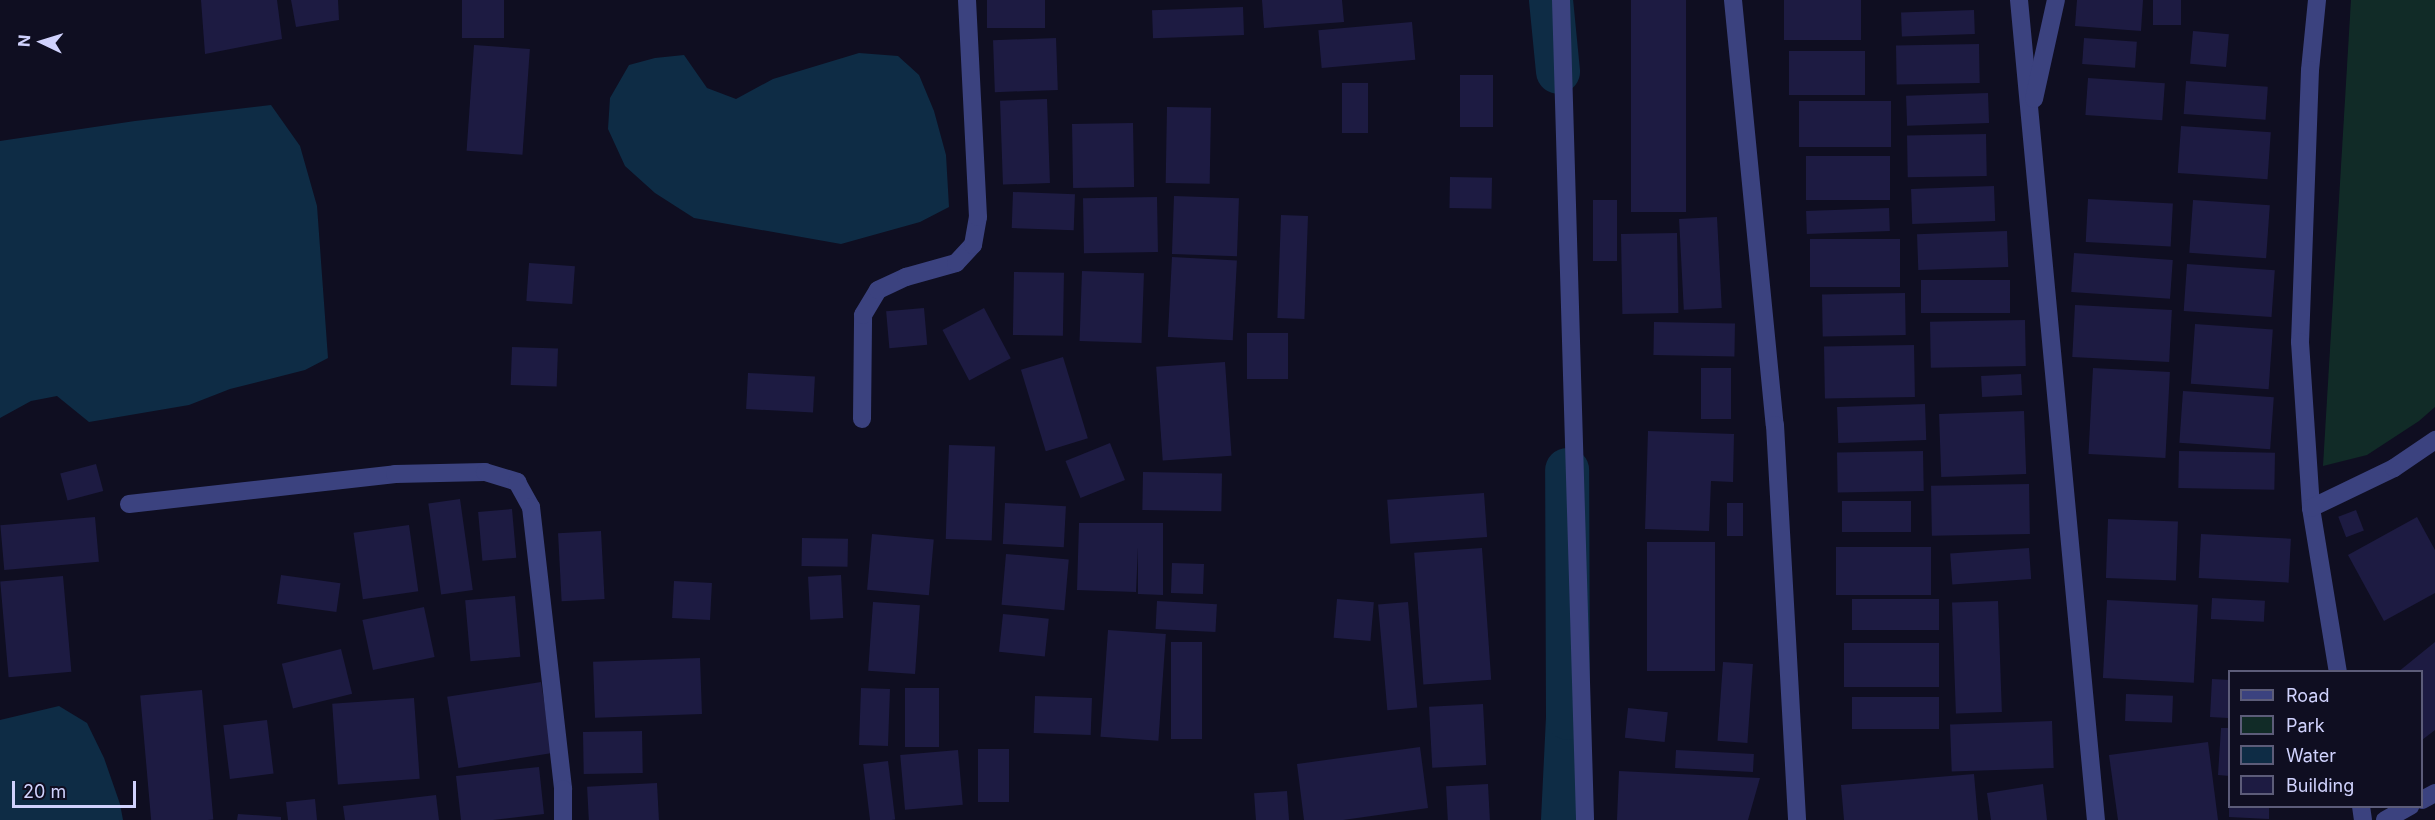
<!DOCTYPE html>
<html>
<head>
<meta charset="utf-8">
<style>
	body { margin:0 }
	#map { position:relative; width:2435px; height:820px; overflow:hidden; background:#0f0e21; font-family:Inter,sans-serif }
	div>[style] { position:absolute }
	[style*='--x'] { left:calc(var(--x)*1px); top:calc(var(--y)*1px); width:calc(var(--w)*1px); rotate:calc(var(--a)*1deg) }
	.green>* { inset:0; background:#112b27 }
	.water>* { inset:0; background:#0e2c45 }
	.canal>* { height:44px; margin:-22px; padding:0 22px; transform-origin:22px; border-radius:22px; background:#0e2c45 }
	.building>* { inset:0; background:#1d1b42; transform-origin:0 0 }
	.minor>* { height:18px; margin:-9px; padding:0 9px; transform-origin:9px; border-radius:9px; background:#3b427f }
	span { translate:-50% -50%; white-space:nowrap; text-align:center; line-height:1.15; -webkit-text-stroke:4.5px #0f0e21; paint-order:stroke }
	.legend { position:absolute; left:2228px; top:670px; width:195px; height:138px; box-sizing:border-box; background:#0f0e21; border:2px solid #5c5c79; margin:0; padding:8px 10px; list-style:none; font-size:18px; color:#d0d2fd }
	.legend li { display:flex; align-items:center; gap:12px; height:30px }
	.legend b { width:30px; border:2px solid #5c5c79 }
	.north { position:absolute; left:12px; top:12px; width:60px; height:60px; -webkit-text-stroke:4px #0f0e21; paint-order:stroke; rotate:274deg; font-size:16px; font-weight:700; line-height:24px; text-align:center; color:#d0d2fd }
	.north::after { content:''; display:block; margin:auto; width:21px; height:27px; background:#d0d2fd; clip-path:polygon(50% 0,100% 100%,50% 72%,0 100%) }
	.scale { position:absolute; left:12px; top:781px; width:124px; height:27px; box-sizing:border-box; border:3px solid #d0d2fd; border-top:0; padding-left:8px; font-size:18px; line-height:21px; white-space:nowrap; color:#d0d2fd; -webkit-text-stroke:4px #0f0e21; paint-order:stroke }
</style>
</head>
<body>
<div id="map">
	<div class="green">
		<i style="clip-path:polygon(2351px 0,2435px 0,2435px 407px,2419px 421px,2367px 455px,2323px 466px)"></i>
	</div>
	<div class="water">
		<i style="clip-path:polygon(859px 53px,898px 56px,919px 75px,934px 111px,946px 155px,949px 207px,920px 222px,841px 244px,694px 218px,655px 193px,625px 166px,608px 129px,610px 98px,629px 65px,655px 58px,684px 55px,707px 88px,736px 99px,773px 79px)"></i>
		<i style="clip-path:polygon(271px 105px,300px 146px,317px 206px,328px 358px,305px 370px,230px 389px,189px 405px,89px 422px,57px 396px,31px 401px,0 418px,0 141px,135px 121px)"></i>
		<i style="clip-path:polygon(59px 706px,87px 723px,104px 758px,120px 804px,123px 820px,0 820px,0 720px)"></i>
	</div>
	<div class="canal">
		<i style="--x:1551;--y:0;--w:72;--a:84.4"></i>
		<i style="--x:1563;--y:820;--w:102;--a:-87.2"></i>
		<i style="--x:1568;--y:718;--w:248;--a:-90.2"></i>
	</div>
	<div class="building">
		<i style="clip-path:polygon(201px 0,277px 0,282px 39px,205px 54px)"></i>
		<i style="clip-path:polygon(291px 0,338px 0,339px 20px,296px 27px)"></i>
		<i style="left:462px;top:0;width:42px;height:38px"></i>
		<i style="left:987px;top:0;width:58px;height:28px"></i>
		<i style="clip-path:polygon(1262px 0,1342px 0,1344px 22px,1264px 28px)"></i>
		<i style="left:1631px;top:0;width:55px;height:212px"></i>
		<i style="left:1784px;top:0;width:77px;height:40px"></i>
		<i style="clip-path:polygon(2077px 0,2143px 0,2141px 31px,2075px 26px)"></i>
		<i style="left:2153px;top:0;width:28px;height:25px"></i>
		<i style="left:1243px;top:7px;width:28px;height:91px;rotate:88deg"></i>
		<i style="left:1974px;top:10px;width:24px;height:73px;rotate:88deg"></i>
		<i style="left:1412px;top:22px;width:38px;height:94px;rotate:85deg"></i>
		<i style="left:2193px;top:31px;width:36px;height:33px;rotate:5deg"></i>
		<i style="left:1056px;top:38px;width:52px;height:63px;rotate:88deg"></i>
		<i style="left:2084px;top:38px;width:53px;height:26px;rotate:4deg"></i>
		<i style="left:1979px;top:44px;width:39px;height:83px;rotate:89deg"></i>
		<i style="left:474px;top:45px;width:56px;height:106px;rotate:4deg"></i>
		<i style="left:1789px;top:51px;width:76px;height:44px"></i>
		<i style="left:1460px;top:75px;width:33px;height:52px"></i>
		<i style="left:2088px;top:78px;width:77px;height:37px;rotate:4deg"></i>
		<i style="left:2186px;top:81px;width:82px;height:33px;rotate:4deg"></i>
		<i style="left:1342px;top:83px;width:26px;height:50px"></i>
		<i style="left:1988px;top:93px;width:30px;height:82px;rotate:88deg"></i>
		<i style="left:1047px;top:99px;width:84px;height:47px;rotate:88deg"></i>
		<i style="left:1891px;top:101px;width:46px;height:92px;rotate:90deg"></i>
		<i style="left:1167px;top:107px;width:44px;height:76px;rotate:1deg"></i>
		<i style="left:1133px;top:123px;width:64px;height:61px;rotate:89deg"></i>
		<i style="left:2181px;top:126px;width:90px;height:47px;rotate:4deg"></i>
		<i style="left:1986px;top:134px;width:42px;height:79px;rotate:89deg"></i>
		<i style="left:1806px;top:156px;width:84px;height:44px"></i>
		<i style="left:1450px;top:177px;width:42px;height:31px;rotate:1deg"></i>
		<i style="left:1994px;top:186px;width:35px;height:83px;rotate:88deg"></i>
		<i style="left:1013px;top:192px;width:62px;height:36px;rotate:2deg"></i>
		<i style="left:1174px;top:196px;width:65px;height:58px;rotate:2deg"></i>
		<i style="left:1157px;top:197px;width:55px;height:74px;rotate:89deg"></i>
		<i style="left:2088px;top:199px;width:85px;height:43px;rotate:3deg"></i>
		<i style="left:1593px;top:200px;width:24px;height:61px"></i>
		<i style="left:2193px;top:200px;width:77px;height:53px;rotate:4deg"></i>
		<i style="left:1889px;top:208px;width:23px;height:83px;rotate:88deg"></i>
		<i style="left:1281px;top:215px;width:27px;height:103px;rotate:2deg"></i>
		<i style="left:1717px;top:217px;width:91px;height:38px;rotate:87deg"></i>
		<i style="left:2007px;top:231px;width:36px;height:90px;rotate:88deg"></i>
		<i style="left:1677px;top:233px;width:80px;height:56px;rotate:89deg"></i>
		<i style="left:1810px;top:239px;width:90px;height:48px"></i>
		<i style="left:2074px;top:253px;width:99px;height:39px;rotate:4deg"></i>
		<i style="left:1172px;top:257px;width:65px;height:80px;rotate:3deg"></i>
		<i style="left:529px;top:263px;width:46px;height:38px;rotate:4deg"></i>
		<i style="left:2187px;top:264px;width:88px;height:47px;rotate:4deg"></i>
		<i style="left:1082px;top:271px;width:62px;height:70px;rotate:2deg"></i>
		<i style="left:1014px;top:272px;width:50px;height:63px;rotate:1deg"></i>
		<i style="left:2010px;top:280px;width:33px;height:89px;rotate:90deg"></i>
		<i style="left:1905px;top:293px;width:42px;height:83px;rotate:89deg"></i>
		<i style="left:2075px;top:305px;width:97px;height:52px;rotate:3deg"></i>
		<i style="left:924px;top:308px;width:37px;height:38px;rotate:85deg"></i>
		<i style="left:984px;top:308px;width:57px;height:47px;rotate:62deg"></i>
		<i style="left:2025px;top:320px;width:46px;height:95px;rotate:89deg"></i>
		<i style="left:1654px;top:322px;width:81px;height:33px;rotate:1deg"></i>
		<i style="left:2195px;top:324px;width:78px;height:60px;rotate:4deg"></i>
		<i style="left:1247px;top:333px;width:41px;height:46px"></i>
		<i style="left:1914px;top:345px;width:52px;height:90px;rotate:89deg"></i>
		<i style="left:512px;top:347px;width:46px;height:38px;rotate:2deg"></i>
		<i style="left:1063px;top:357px;width:85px;height:44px;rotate:73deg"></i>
		<i style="left:1225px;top:362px;width:94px;height:69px;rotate:86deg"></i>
		<i style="left:1701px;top:368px;width:30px;height:51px"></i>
		<i style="left:2093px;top:368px;width:77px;height:86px;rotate:3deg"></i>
		<i style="left:748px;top:373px;width:67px;height:36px;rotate:3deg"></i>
		<i style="left:2021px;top:374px;width:21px;height:40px;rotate:87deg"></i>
		<i style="left:2183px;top:391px;width:91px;height:52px;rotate:4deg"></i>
		<i style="left:1925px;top:404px;width:36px;height:88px;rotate:88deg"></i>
		<i style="left:2024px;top:411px;width:63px;height:85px;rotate:88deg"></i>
		<i style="clip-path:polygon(1648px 431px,1734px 434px,1733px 482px,1711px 481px,1709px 531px,1645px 529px)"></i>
		<i style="left:1110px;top:443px;width:40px;height:48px;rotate:68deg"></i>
		<i style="left:949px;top:445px;width:46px;height:94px;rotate:2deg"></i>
		<i style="left:1923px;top:451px;width:40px;height:86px;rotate:89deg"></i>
		<i style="left:2179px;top:451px;width:96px;height:37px;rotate:1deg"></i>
		<i style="left:96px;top:464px;width:28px;height:37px;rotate:75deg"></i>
		<i style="left:1143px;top:472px;width:79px;height:38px;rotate:1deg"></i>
		<i style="left:2029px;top:484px;width:50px;height:98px;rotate:89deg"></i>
		<i style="left:1484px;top:493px;width:44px;height:97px;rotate:86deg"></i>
		<i style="left:460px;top:499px;width:92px;height:32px;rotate:82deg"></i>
		<i style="left:1911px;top:501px;width:31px;height:69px;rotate:90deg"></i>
		<i style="left:1005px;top:503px;width:61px;height:41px;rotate:3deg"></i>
		<i style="left:1727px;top:503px;width:16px;height:33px"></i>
		<i style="left:512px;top:509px;width:49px;height:34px;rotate:85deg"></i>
		<i style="left:2356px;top:510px;width:22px;height:19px;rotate:69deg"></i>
		<i style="left:95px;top:517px;width:45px;height:95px;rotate:85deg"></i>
		<i style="clip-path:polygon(2417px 517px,2435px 550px,2435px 593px,2384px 621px,2348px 555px)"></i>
		<i style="left:2108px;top:519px;width:70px;height:59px;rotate:2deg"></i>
		<i style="clip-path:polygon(1079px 523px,1163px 523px,1163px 595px,1138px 594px,1138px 547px,1136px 592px,1077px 590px)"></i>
		<i style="left:409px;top:525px;width:67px;height:56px;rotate:82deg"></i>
		<i style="left:601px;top:531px;width:68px;height:43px;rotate:87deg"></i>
		<i style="left:872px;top:534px;width:62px;height:56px;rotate:5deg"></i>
		<i style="left:2201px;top:534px;width:90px;height:44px;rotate:3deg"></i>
		<i style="left:802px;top:538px;width:46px;height:28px;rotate:1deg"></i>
		<i style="left:1647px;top:542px;width:68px;height:129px"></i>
		<i style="left:1931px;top:547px;width:48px;height:95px;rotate:90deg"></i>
		<i style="left:1482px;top:548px;width:132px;height:68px;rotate:86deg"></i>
		<i style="left:2029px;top:548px;width:31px;height:79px;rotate:86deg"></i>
		<i style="left:1006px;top:554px;width:63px;height:51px;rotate:5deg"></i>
		<i style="left:1172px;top:563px;width:32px;height:30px;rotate:2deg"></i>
		<i style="left:281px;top:575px;width:60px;height:29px;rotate:8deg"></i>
		<i style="left:841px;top:575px;width:43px;height:33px;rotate:87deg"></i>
		<i style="left:63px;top:576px;width:96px;height:63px;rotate:85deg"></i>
		<i style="left:674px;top:581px;width:38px;height:37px;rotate:3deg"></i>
		<i style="left:515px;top:596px;width:61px;height:50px;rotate:85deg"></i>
		<i style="left:2212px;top:598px;width:53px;height:21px;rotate:3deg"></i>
		<i style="left:1337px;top:599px;width:37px;height:39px;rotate:5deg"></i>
		<i style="left:1939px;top:599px;width:31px;height:87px;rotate:90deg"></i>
		<i style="left:2107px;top:600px;width:91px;height:78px;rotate:3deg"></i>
		<i style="left:1157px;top:601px;width:60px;height:28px;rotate:3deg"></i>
		<i style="left:1998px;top:601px;width:111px;height:46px;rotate:88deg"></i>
		<i style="left:873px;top:602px;width:47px;height:69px;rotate:4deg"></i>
		<i style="left:1408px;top:602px;width:106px;height:30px;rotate:85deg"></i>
		<i style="left:424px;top:607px;width:51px;height:63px;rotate:78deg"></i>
		<i style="left:1003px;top:614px;width:46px;height:38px;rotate:6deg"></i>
		<i style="left:1108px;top:630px;width:58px;height:107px;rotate:4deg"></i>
		<i style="left:1171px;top:642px;width:31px;height:97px"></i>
		<i style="clip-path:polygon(2435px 642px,2435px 730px,2422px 740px,2422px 672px,2398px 672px)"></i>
		<i style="left:1844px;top:643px;width:95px;height:44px"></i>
		<i style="left:341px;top:649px;width:46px;height:61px;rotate:76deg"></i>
		<i style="left:700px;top:658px;width:56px;height:107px;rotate:88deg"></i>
		<i style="left:1723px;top:662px;width:30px;height:79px;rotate:4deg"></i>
		<i style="left:2212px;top:679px;width:18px;height:38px;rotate:3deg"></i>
		<i style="left:541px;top:682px;width:72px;height:95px;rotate:81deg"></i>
		<i style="left:861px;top:688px;width:29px;height:57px;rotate:2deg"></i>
		<i style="left:905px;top:688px;width:34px;height:59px"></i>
		<i style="left:202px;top:690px;width:130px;height:62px;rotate:85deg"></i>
		<i style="left:2126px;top:694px;width:47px;height:27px;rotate:2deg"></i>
		<i style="left:1035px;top:696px;width:57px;height:37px;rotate:2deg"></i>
		<i style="left:1939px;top:697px;width:32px;height:87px;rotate:90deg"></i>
		<i style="left:414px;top:698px;width:81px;height:82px;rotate:86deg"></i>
		<i style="left:1483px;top:704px;width:61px;height:54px;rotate:87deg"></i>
		<i style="left:1628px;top:708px;width:40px;height:30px;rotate:6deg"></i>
		<i style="left:267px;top:720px;width:54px;height:44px;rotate:83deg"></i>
		<i style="left:2052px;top:721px;width:47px;height:102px;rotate:88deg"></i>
		<i style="clip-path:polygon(2221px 728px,2230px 728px,2230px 776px,2218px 775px)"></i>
		<i style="left:642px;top:731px;width:42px;height:59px;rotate:89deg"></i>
		<i style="clip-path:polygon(2208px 742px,2218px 820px,2118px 820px,2109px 755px)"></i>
		<i style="clip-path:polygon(1420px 747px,1428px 808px,1343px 820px,1304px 820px,1297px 764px)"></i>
		<i style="left:978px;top:749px;width:31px;height:53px"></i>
		<i style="left:958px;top:750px;width:55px;height:58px;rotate:85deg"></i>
		<i style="left:1676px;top:750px;width:78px;height:18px;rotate:3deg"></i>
		<i style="left:888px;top:761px;width:59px;height:25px;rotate:83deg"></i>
		<i style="clip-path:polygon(539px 767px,544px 814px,493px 820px,461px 820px,456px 776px)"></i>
		<i style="clip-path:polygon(1619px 771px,1760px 778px,1748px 820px,1617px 820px)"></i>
		<i style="clip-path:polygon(1974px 774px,1978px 820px,1844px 820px,1841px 785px)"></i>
		<i style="left:657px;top:783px;width:37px;height:70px;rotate:87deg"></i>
		<i style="left:1488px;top:784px;width:36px;height:42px;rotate:87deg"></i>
		<i style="clip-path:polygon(2043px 784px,2047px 820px,1991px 820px,1987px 793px)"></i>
		<i style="left:1287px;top:791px;width:29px;height:33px;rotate:86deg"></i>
		<i style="clip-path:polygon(436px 795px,439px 820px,345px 820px,343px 806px)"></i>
		<i style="clip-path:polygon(315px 799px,317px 820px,288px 820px,286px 802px)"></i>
		<i style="clip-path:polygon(2229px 806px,2269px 806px,2269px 819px,2229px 817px)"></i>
		<i style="clip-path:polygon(238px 814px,281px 817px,281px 820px,237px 820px)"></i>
	</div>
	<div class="minor">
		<i style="--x:1561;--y:0;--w:820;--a:88.32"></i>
		<i style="--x:1733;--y:0;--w:427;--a:84.4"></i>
		<i style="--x:1775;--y:425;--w:396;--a:86.8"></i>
		<i style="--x:2019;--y:0;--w:824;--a:84.64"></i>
		<i style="--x:2317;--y:0;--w:70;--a:95.7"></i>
		<i style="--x:2310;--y:70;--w:272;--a:92.1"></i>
		<i style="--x:2300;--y:342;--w:166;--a:86.2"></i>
		<i style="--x:2311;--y:508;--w:166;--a:80.7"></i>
		<i style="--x:2034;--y:99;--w:101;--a:-77.5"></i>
		<i style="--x:862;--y:419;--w:104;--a:-89.4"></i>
		<i style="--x:863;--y:315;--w:29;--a:-59"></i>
		<i style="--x:878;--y:290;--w:31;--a:-25"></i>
		<i style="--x:906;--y:277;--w:52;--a:-15.6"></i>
		<i style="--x:956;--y:263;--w:25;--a:-47"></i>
		<i style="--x:973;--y:245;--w:28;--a:-80"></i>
		<i style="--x:978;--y:217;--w:217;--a:-92.9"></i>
		<i style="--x:129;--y:504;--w:268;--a:-6.4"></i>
		<i style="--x:395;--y:474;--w:90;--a:-1.3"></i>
		<i style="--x:485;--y:472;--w:34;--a:17"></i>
		<i style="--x:517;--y:482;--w:29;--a:61"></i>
		<i style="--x:531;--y:507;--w:284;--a:83.5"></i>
		<i style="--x:563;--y:789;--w:31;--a:90"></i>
		<i style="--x:2311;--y:508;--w:92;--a:-25.7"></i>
		<i style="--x:2394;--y:468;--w:50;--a:-34.3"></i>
		<i style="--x:2422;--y:800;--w:15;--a:-28"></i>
		<i style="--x:2361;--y:806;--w:14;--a:82"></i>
		<i style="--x:2385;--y:820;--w:29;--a:-29"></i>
	</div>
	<ul class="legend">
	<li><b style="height:8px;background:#3b427f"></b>Road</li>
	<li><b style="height:16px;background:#112b27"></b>Park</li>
	<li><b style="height:16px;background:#0e2c45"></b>Water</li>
	<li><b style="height:16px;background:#1d1b42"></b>Building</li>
	</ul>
	<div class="north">N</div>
	<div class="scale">20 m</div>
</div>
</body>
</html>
